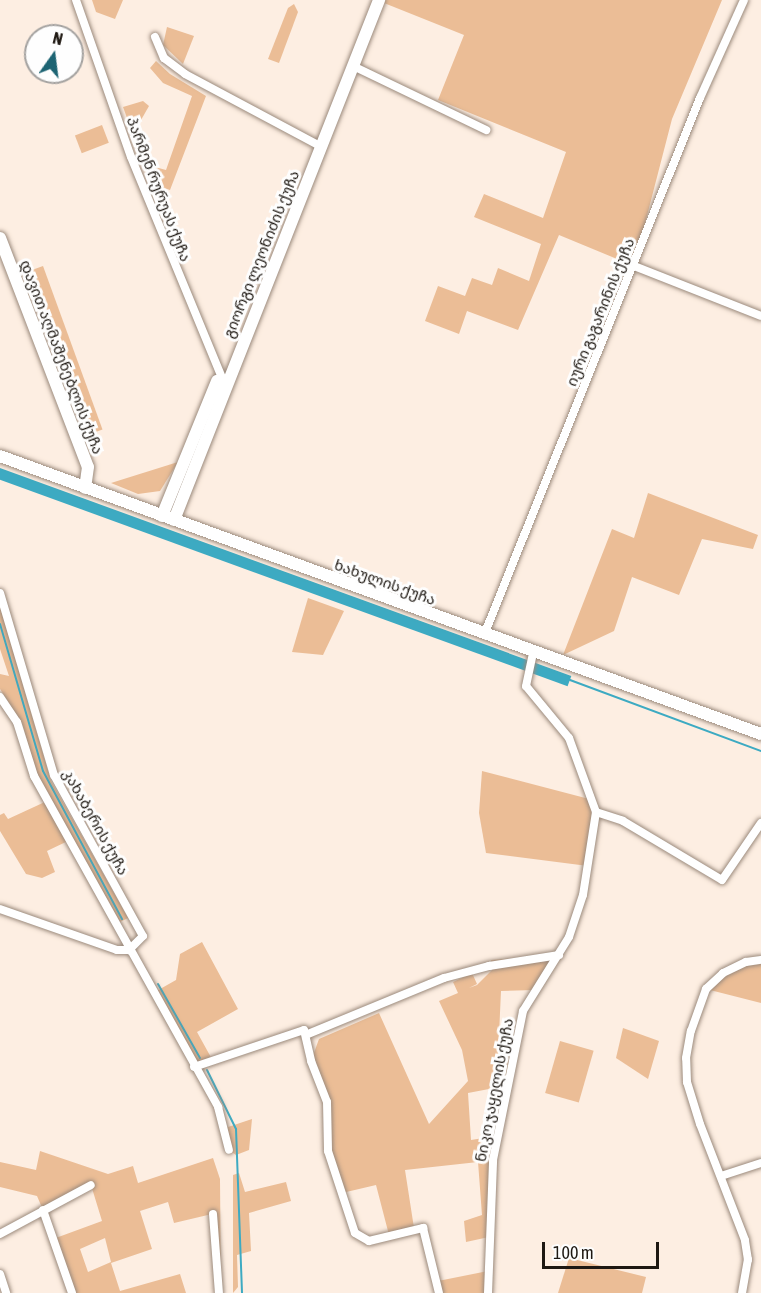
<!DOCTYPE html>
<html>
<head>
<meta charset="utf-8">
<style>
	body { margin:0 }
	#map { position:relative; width:761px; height:1293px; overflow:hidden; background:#fdeee2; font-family:"Asap Condensed","Noto Sans Georgian",sans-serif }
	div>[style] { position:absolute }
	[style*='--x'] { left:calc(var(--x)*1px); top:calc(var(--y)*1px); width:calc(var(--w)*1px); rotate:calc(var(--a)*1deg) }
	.green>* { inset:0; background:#ebbd96; transform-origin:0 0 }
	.water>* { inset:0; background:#3daac2; transform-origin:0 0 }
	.stream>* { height:2px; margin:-1px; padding:0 1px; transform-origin:1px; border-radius:1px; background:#3daac2 }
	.roads { filter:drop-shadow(0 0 2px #9b8a7c) drop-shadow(0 0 2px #9b8a7c) }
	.street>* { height:8px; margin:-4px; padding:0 4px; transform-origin:4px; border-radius:4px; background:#fff }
	.secondary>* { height:12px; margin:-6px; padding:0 6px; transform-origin:6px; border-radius:6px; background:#fff }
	span { translate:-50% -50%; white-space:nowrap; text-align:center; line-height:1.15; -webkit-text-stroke:6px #fefefe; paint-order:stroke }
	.street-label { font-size:15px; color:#1e1812 }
	.north { position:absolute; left:24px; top:24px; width:60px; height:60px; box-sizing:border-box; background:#fefefe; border:2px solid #a4a2a0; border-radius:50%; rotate:14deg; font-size:16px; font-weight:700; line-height:24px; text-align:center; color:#1e1812 }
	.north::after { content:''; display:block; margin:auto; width:21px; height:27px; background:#1d6473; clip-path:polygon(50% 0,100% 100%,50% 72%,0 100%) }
	.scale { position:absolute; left:542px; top:1242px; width:117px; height:27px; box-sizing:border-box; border:3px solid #1e1812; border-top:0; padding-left:8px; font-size:18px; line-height:21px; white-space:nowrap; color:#1e1812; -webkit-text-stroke:4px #fefefe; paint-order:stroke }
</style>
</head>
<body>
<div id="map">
	<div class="green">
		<i style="clip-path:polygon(92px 0,123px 0,115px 19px,96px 12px)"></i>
		<i style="clip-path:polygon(386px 0,722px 0,672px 119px,634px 266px,559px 235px,518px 330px,467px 311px,459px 334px,425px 321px,438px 286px,465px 296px,472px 278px,492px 285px,498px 268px,529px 281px,541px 244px,474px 217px,484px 194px,543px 218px,566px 152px,438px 100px,464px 35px,384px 3px)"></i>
		<i style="clip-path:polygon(294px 4px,298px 12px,279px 63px,268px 59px,288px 8px)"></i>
		<i style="clip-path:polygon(167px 27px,194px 36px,183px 64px,163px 45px)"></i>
		<i style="clip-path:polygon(156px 61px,170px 74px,206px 96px,170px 190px,155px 185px,144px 164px,166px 170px,192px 96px,163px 83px,150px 68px)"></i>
		<i style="clip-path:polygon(143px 101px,149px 106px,133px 134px,123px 107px)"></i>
		<i style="left:102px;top:125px;width:19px;height:29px;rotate:69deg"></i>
		<i style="left:43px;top:266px;width:174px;height:11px;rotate:70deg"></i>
		<i style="clip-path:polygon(178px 462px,160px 491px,138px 494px,111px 483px)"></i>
		<i style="clip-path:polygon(648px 493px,758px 535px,753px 549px,702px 539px,679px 595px,632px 577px,614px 631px,563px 655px,612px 529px,634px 538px)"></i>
		<i style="clip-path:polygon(308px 598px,344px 611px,323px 655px,292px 652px)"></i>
		<i style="clip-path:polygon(0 607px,51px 781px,128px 918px,120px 922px,36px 773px,22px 723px,0 689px,0 674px,9px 676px,0 649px)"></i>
		<i style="clip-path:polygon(482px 771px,593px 800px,588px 866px,486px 853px,479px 813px)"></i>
		<i style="clip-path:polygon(47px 801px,70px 840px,47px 851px,55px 872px,42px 878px,26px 874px,0 831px,0 815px,4px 813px,8px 819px)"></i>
		<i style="clip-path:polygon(202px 942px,238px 1009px,197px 1032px,213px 1061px,194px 1067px,153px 993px,176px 980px,180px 954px)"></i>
		<i style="clip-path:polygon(559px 955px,534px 990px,501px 991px,498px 1057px,513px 1061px,510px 1085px,468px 1093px,471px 1140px,496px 1136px,489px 1237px,466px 1242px,464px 1221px,482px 1215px,478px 1162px,405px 1170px,414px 1228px,389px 1235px,376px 1185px,342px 1193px,328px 1151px,329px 1121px,311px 1061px,319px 1039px,379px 1013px,429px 1124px,468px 1081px,462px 1050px,439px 1001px,458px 993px,453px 982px,472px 973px,477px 984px,469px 988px,477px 985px,493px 969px,491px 960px)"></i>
		<i style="clip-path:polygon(761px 960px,761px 1003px,706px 989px,723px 973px)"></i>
		<i style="clip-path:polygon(623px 1028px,659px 1041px,648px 1079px,616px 1058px)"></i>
		<i style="left:560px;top:1041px;width:35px;height:54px;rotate:16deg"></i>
		<i style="clip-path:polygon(252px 1119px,249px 1150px,236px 1155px,229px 1150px,225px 1128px)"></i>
		<i style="clip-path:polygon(evenodd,40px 1151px,108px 1174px,133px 1166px,138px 1183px,213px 1158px,220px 1179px,221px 1293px,212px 1214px,174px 1223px,168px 1202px,140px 1211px,152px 1249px,111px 1263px,120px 1291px,180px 1274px,186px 1293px,72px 1293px,53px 1239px,102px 1221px,91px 1185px,43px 1210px,37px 1196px,0 1187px,0 1162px,36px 1170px,40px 1151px,105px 1238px,111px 1262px,88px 1272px,80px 1249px,105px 1238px)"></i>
		<i style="clip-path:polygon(239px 1173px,245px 1192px,286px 1182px,291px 1201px,249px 1213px,251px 1251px,237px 1255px,238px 1287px,233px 1293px,233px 1175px)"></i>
		<i style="clip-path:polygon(569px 1258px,646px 1277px,642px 1293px,558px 1293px)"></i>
		<i style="clip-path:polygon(488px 1271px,488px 1293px,439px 1293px,438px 1281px)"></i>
	</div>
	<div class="water">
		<i style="left:0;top:468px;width:608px;height:11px;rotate:20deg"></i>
	</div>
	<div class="stream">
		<i style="--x:0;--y:624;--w:153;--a:73.7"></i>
		<i style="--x:43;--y:771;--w:168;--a:61.9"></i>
		<i style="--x:570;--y:680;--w:204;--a:20.4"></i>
		<i style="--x:158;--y:984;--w:85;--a:60.4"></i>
		<i style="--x:207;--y:1070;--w:66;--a:63.8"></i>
		<i style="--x:236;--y:1129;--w:164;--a:87.9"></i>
	</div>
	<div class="roads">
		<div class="street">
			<i style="--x:76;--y:0;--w:166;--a:70.7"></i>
			<i style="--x:131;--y:157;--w:247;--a:67.6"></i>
			<i style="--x:155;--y:37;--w:23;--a:67"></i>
			<i style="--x:164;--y:58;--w:26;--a:37"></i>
			<i style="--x:185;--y:74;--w:153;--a:28.1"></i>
			<i style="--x:353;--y:66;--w:148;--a:25.7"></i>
			<i style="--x:634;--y:266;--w:136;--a:21.5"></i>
			<i style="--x:0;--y:593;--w:190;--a:73.5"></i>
			<i style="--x:54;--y:775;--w:184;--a:61.1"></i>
			<i style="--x:143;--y:936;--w:20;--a:135"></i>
			<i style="--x:129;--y:950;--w:12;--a:180"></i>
			<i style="--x:117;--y:950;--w:124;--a:-160.7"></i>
			<i style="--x:484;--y:635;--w:579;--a:-68.09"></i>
			<i style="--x:700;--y:98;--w:107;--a:-65.8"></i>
			<i style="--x:0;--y:697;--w:30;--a:56"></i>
			<i style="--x:17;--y:722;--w:57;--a:72.5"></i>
			<i style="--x:34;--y:776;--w:379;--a:60.9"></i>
			<i style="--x:218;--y:1107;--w:44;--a:75.7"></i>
			<i style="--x:596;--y:812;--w:28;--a:18"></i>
			<i style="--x:623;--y:821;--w:115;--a:30.8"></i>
			<i style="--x:722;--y:880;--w:69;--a:-55.6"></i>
			<i style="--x:308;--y:1034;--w:147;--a:-22.4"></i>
			<i style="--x:444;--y:978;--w:47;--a:-14.9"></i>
			<i style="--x:489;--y:966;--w:71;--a:-8.9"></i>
			<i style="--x:194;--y:1067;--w:116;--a:-18.6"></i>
			<i style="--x:304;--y:1030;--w:32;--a:77"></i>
			<i style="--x:311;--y:1061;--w:44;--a:68.7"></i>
			<i style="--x:327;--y:1102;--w:49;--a:88.8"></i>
			<i style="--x:328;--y:1151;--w:86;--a:71.8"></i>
			<i style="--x:355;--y:1233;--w:16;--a:30"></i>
			<i style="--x:369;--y:1241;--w:56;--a:-13.5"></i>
			<i style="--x:423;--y:1228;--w:67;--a:76.2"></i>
			<i style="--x:721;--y:1176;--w:42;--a:-18"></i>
			<i style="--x:43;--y:1210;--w:88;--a:70.7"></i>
			<i style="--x:213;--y:1214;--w:79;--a:85.7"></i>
			<i style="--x:0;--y:1234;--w:103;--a:-28.3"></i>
			<i style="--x:0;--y:1274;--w:20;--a:72"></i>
			<i style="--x:488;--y:1293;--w:133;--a:-87.8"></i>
			<i style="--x:493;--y:1160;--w:152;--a:-78.6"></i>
			<i style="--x:523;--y:1011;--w:87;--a:-58.1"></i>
			<i style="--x:569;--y:937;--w:44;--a:-71.6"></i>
			<i style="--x:583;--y:895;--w:84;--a:-81.1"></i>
			<i style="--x:596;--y:812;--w:79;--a:-110"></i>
			<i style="--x:569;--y:738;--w:67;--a:-129.6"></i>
			<i style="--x:526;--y:686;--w:34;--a:-78"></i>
			<i style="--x:742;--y:1293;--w:34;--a:-80"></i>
			<i style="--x:748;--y:1260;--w:20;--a:-99"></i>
			<i style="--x:745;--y:1240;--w:124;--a:-111.2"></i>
			<i style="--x:700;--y:1124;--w:44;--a:-107.2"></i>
			<i style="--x:687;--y:1082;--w:24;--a:-92"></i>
			<i style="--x:686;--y:1058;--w:27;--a:-80"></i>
			<i style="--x:691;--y:1031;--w:45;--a:-70.3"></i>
			<i style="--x:706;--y:989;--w:23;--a:-43"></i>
			<i style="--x:723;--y:973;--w:25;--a:-26"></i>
			<i style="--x:746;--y:962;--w:15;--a:-8"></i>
		</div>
		<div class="secondary">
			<i style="--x:0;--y:238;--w:245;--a:69"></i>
			<i style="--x:88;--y:467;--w:21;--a:98"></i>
			<i style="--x:0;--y:456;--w:810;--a:20.07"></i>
			<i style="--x:162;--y:516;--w:146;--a:-67.8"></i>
			<i style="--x:174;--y:520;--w:559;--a:-68.48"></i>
		</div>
	</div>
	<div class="street-label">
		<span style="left:159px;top:189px;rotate:69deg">პარმენ რურუას ქუჩა</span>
		<span style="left:261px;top:254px;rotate:-68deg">გიორგი ლეონიძის ქუჩა</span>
		<span style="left:600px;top:312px;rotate:-68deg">იური გაგარინის ქუჩა</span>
		<span style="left:62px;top:357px;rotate:69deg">დავით აღმაშენებლის ქუჩა</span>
		<span style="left:385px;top:582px;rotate:20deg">ხახულის ქუჩა</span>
		<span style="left:96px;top:822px;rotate:61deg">კახაბერის ქუჩა</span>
		<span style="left:494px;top:1090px;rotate:-79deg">ნიკო ჯაყელის ქუჩა</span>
	</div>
	<div class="north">N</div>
	<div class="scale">100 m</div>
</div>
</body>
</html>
